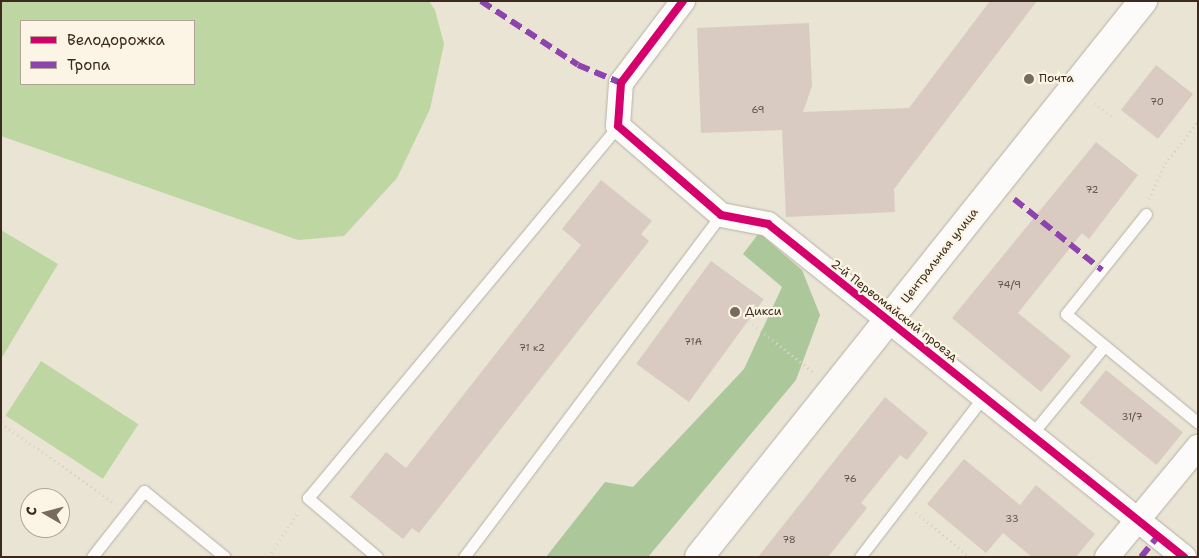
<!DOCTYPE html>
<html>
<head>
<meta charset="utf-8">
<style>
	body { margin:0 }
	#map { position:relative; width:1199px; height:558px; overflow:hidden; background:#e9e4d4; font-family:"Shantell Sans",sans-serif }
	div>[style] { position:absolute }
	[style*='--x'] { left:calc(var(--x)*1px); top:calc(var(--y)*1px); width:calc(var(--w)*1px); rotate:calc(var(--a)*1deg) }
	.green>* { inset:0; background:#bed6a2; transform-origin:0 0 }
	.forest>* { inset:0; background:#acc79a }
	.building>* { inset:0; background:#dacbc2; transform-origin:0 0 }
	.path>* { height:3px; margin-top:-1.5px; transform-origin:0; background:repeating-linear-gradient(90deg,#d5d2cd 0 1px,transparent 0 5px) }
	.roads { filter:drop-shadow(0 0 1px #b5b1a6) drop-shadow(0 0 1px #b5b1a6) }
	.lane>* { height:11px; margin:-5.5px; padding:0 5.5px; transform-origin:5.5px; border-radius:5.5px; background:#fcfbf9 }
	.street>* { height:24px; margin:-12px; padding:0 12px; transform-origin:12px; border-radius:12px; background:#fcfbf9 }
	.secondary>* { height:28px; margin:-14px; padding:0 14px; transform-origin:14px; border-radius:14px; background:#fcfbf9 }
	.quiet>* { height:6px; margin-top:-3px; transform-origin:0; background:repeating-linear-gradient(90deg,#8e44ad 0 12px,transparent 0 18px) }
	.cycleway>* { height:8px; margin:-4px; padding:0 4px; transform-origin:4px; border-radius:4px; background:#d6006c }
	.dots>* { width:14px; height:14px; translate:-50% -50%; box-sizing:border-box; border:2px solid #fcf5e5; border-radius:50% }
	span { translate:-50% -50%; white-space:nowrap; text-align:center; line-height:1.15; -webkit-text-stroke:4.5px #fcf5e5; paint-order:stroke }
	.number-label { font-size:10px; color:#635247 }
	.number-label span { -webkit-text-stroke-width:0 }
	.poi-label { font-size:12px; color:#3b2a1e }
	.left { translate:0 -50%; text-align:left }
	.street-label { font-size:12px; color:#3b2a1e }
	.frame { position:absolute; inset:0; border:2px solid #3b2a1e; pointer-events:none }
	.legend { position:absolute; left:20px; top:20px; width:175px; height:65px; box-sizing:border-box; background:#fcf5e5; border:1px solid #afa495; margin:0; padding:6px 9px; list-style:none; font-size:15px; color:#3b2a1e }
	.legend li { display:flex; align-items:center; gap:10px; height:25px }
	.legend b { width:25px; border:1px solid #afa495 }
	.north { position:absolute; left:20px; top:488px; width:50px; height:50px; box-sizing:border-box; background:#fcf5e5; border:1px solid #afa495; border-radius:50%; rotate:278deg; font-size:14px; font-weight:700; line-height:20px; text-align:center; color:#3b2a1e }
	.north::after { content:''; display:block; margin:auto; width:18px; height:22px; background:#786b5e; clip-path:polygon(50% 0,100% 100%,50% 72%,0 100%) }
</style>
</head>
<body>
<div id="map">
	<div class="green">
		<i style="clip-path:polygon(evenodd,1px 1px,429px 1px,435px 10px,444px 44px,430px 109px,397px 178px,344px 236px,298px 240px,1px 136px,1px 1px,21px 21px,194px 21px,194px 84px,21px 84px,21px 21px)"></i>
		<i style="clip-path:polygon(1px 230px,58px 264px,1px 359px)"></i>
		<i style="left:41px;top:361px;width:116px;height:65px;rotate:33deg"></i>
	</div>
	<div class="forest">
		<i style="clip-path:polygon(759px 233px,802px 270px,820px 315px,796px 380px,648px 557px,546px 557px,605px 482px,633px 487px,744px 369px,782px 287px,743px 254px)"></i>
	</div>
	<div class="building">
		<i style="clip-path:polygon(990px 1px,1037px 1px,894px 189px,895px 212px,786px 217px,782px 130px,701px 133px,697px 28px,809px 23px,812px 86px,803px 112px,909px 108px)"></i>
		<i style="left:1156px;top:65px;width:47px;height:57px;rotate:38deg"></i>
		<i style="clip-path:polygon(1096px 142px,1138px 175px,1089px 239px,1082px 233px,1018px 313px,1071px 356px,1041px 392px,952px 318px)"></i>
		<i style="clip-path:polygon(601px 180px,652px 221px,641px 234px,649px 241px,419px 533px,412px 528px,403px 539px,350px 497px,386px 452px,406px 468px,581px 245px,562px 229px)"></i>
		<i style="left:711px;top:261px;width:65px;height:127px;rotate:36deg"></i>
		<i style="left:1106px;top:370px;width:99px;height:42px;rotate:39deg"></i>
		<i style="clip-path:polygon(885px 397px,928px 433px,907px 460px,900px 455px,861px 503px,867px 508px,828px 557px,758px 557px)"></i>
		<i style="clip-path:polygon(964px 459px,1020px 505px,1036px 485px,1095px 534px,1076px 557px,1032px 557px,1003px 533px,986px 553px,927px 504px)"></i>
	</div>
	<div class="path">
		<i style="--x:1095;--y:103;--w:24;--a:38"></i>
		<i style="--x:1149;--y:199;--w:39;--a:-66"></i>
		<i style="--x:1165;--y:163;--w:53;--a:-51.8"></i>
		<i style="--x:749;--y:321;--w:82;--a:38.6"></i>
		<i style="--x:1;--y:423;--w:139;--a:35.1"></i>
		<i style="--x:916;--y:512;--w:70;--a:40.3"></i>
		<i style="--x:269;--y:557;--w:55;--a:-56.9"></i>
	</div>
	<div class="roads">
		<div class="lane">
			<i style="--x:1146;--y:214;--w:128;--a:128.7"></i>
			<i style="--x:1066;--y:314;--w:171;--a:39.5"></i>
			<i style="--x:1031;--y:435;--w:115;--a:-50.6"></i>
			<i style="--x:92;--y:557;--w:84;--a:-51.8"></i>
			<i style="--x:144;--y:491;--w:104;--a:39.2"></i>
			<i style="--x:377;--y:557;--w:91;--a:-139.5"></i>
			<i style="--x:308;--y:498;--w:484;--a:-50.2"></i>
			<i style="--x:464;--y:557;--w:428;--a:-53.1"></i>
			<i style="--x:860;--y:557;--w:202;--a:-52.4"></i>
		</div>
		<div class="street">
			<i style="--x:683;--y:1;--w:103;--a:127.1"></i>
			<i style="--x:621;--y:83;--w:43;--a:94"></i>
			<i style="--x:618;--y:126;--w:136;--a:40.8"></i>
			<i style="--x:721;--y:215;--w:48;--a:10.8"></i>
			<i style="--x:768;--y:224;--w:533;--a:38.68"></i>
			<i style="--x:1107;--y:557;--w:143;--a:-50.4"></i>
		</div>
		<div class="secondary">
			<i style="--x:699;--y:557;--w:712;--a:-51.39"></i>
		</div>
	</div>
	<div class="quiet">
		<i style="--x:481;--y:1;--w:116;--a:33.4"></i>
		<i style="--x:578;--y:65;--w:47;--a:22.7"></i>
		<i style="--x:1014;--y:199;--w:113;--a:38.9"></i>
		<i style="--x:1141;--y:557;--w:27;--a:-51"></i>
	</div>
	<div class="cycleway">
		<i style="--x:683;--y:1;--w:103;--a:127.1"></i>
		<i style="--x:621;--y:83;--w:43;--a:94"></i>
		<i style="--x:618;--y:126;--w:136;--a:40.8"></i>
		<i style="--x:721;--y:215;--w:48;--a:10.8"></i>
		<i style="--x:768;--y:224;--w:533;--a:38.68"></i>
	</div>
	<div class="dots">
		<i style="left:1029px;top:79px;background:#786b5e"></i>
		<i style="left:735px;top:312px;background:#786b5e"></i>
	</div>
	<div class="number-label">
		<span style="left:1157px;top:102px">70</span>
		<span style="left:758px;top:110px">69</span>
		<span style="left:1092px;top:190px">72</span>
		<span style="left:1009px;top:285px">74/9</span>
		<span style="left:693px;top:342px">71А</span>
		<span style="left:532px;top:348px">71 к2</span>
		<span style="left:1132px;top:417px">31/7</span>
		<span style="left:850px;top:479px">76</span>
		<span style="left:1012px;top:519px">33</span>
		<span style="left:789px;top:540px">78</span>
	</div>
	<div class="poi-label">
		<span class="left" style="left:1039px;top:79px">Почта</span>
		<span class="left" style="left:745px;top:312px">Дикси</span>
	</div>
	<div class="street-label">
		<span style="left:940px;top:256px;rotate:-52deg">Центральная улица</span>
		<span style="left:894px;top:311px;rotate:38deg">2-й Первомайский проезд</span>
	</div>
	<div class="frame"></div>
	<ul class="legend">
	<li><b style="height:6px;background:#d6006c"></b>Велодорожка</li>
	<li><b style="height:6px;background:#8e44ad"></b>Тропа</li>
	</ul>
	<div class="north">С</div>
</div>
</body>
</html>
